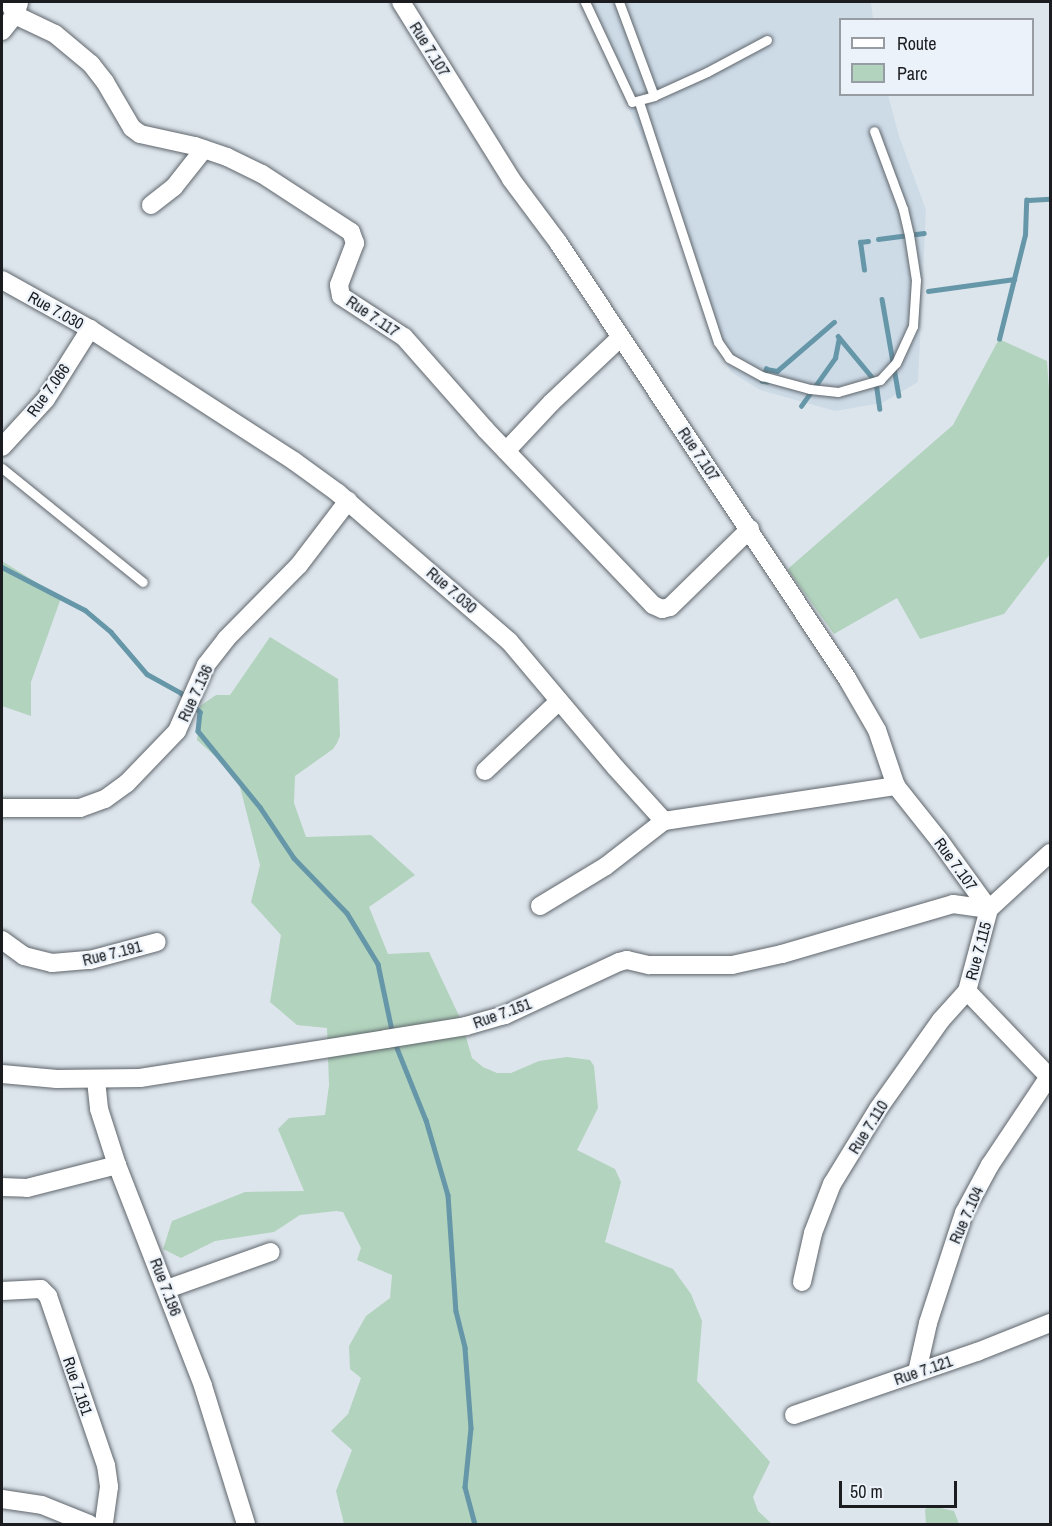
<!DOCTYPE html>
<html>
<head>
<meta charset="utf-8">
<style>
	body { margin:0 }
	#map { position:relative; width:1052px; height:1526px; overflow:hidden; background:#dde5ec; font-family:"Archivo Narrow",sans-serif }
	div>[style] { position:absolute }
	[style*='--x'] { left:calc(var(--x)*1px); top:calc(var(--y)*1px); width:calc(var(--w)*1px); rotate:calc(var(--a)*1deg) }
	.built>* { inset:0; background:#cddbe7 }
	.green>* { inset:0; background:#b2d3bd }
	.stream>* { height:4.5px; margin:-2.25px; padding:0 2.25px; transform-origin:2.25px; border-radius:2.25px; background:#6697a9 }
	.roads { filter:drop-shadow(0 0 2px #5f666c) drop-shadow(0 0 2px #5f666c) }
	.service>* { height:9px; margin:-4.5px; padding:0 4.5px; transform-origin:4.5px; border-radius:4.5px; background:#fff }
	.minor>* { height:18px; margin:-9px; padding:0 9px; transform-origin:9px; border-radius:9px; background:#fff }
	span { translate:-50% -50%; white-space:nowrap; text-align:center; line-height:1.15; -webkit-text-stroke:4.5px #ebf2f9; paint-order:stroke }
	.street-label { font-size:16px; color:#1a1c1f }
	.frame { position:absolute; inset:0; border:3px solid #1a1c1f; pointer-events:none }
	.legend { position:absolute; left:839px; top:18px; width:195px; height:78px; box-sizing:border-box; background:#ebf2f9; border:2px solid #979ca2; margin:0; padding:8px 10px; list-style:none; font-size:18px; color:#1a1c1f }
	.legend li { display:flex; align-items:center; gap:12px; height:30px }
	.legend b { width:30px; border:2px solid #979ca2 }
	.scale { position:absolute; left:839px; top:1481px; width:118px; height:27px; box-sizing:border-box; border:3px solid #1a1c1f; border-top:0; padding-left:8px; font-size:18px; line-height:21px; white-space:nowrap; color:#1a1c1f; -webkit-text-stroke:4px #ebf2f9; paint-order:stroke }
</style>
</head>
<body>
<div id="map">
	<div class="built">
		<i style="clip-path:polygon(580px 2px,871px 2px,873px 19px,840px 20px,840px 94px,888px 95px,899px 136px,926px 210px,918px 382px,882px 403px,835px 411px,760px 390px,731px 372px,717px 348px,668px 194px)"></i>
	</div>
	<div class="green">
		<i style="clip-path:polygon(999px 339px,1047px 361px,1050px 405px,1050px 554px,1004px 614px,920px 639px,897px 598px,834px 634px,788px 570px,790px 567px,953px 425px)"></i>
		<i style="clip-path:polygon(2px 561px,61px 598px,31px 682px,31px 716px,2px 706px)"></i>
		<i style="clip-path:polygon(270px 637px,338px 679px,340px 736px,337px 743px,333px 749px,295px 776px,294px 803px,306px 837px,371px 835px,415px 875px,369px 907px,388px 954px,429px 952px,461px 1020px,472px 1058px,483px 1067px,497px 1073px,511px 1073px,539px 1061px,567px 1057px,590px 1060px,594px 1066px,598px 1108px,577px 1150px,615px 1169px,621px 1182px,605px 1242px,673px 1269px,691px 1294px,702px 1321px,697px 1381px,770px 1462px,753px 1497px,758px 1511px,772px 1524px,344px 1524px,336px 1491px,352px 1450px,331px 1431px,348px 1414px,361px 1378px,350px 1369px,349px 1346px,366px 1316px,390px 1298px,392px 1275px,357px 1260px,361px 1248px,343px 1212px,336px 1211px,300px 1215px,274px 1232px,215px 1241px,181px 1258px,163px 1249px,172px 1221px,245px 1192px,304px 1191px,278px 1129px,289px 1118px,325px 1115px,329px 1085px,327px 1028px,297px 1025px,270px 1002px,281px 935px,251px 902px,260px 865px,240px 787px,234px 773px,197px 740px,200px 706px,216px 695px,230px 695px)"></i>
		<i style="clip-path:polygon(932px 1506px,954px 1511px,959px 1524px,926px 1524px,925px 1509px)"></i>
	</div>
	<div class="stream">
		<i style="--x:1028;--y:200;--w:22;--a:-3"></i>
		<i style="--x:878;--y:239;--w:46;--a:-7.4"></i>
		<i style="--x:864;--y:270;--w:28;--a:-98"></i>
		<i style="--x:860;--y:242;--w:8;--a:-7"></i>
		<i style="--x:928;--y:291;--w:87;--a:-7.9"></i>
		<i style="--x:882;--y:299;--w:98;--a:80.1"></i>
		<i style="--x:838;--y:336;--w:60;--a:50.4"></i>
		<i style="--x:876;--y:382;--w:27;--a:82"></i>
		<i style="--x:999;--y:339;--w:107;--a:-76"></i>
		<i style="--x:1025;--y:235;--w:35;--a:-88"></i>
		<i style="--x:767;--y:382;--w:5;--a:-169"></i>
		<i style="--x:762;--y:381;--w:13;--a:-72"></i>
		<i style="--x:766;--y:369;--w:11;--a:10"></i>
		<i style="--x:777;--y:371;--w:75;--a:-40.7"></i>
		<i style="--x:801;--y:406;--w:59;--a:-54.7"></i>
		<i style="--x:835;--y:358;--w:20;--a:-79"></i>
		<i style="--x:2;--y:567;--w:93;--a:27.4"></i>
		<i style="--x:85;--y:610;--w:34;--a:40"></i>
		<i style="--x:111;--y:632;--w:55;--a:49.4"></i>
		<i style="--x:147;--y:674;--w:39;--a:29"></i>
		<i style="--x:181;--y:693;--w:8;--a:45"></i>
		<i style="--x:193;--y:705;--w:10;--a:45"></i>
		<i style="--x:200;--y:712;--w:19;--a:96"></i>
		<i style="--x:198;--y:731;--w:98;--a:50.8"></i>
		<i style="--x:260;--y:807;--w:61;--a:56.3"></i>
		<i style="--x:294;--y:858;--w:76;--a:46.1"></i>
		<i style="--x:347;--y:913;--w:60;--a:58.7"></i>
		<i style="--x:378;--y:964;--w:73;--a:78.1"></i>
		<i style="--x:395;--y:1043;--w:83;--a:68.1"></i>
		<i style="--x:426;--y:1120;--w:78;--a:73.7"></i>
		<i style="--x:448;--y:1195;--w:116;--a:86.1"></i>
		<i style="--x:456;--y:1311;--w:38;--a:76"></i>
		<i style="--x:465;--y:1348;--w:80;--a:85.7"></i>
		<i style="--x:471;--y:1428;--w:59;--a:95.8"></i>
		<i style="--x:465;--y:1487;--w:38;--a:75"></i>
	</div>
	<div class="roads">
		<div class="service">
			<i style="--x:585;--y:2;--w:110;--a:64.8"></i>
			<i style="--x:632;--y:102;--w:23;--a:-15"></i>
			<i style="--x:654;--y:96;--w:58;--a:-24.4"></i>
			<i style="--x:707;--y:72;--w:68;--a:-28.1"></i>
			<i style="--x:619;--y:2;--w:100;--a:69.6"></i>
			<i style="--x:639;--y:102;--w:253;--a:71.8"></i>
			<i style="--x:718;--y:342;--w:19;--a:55"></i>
			<i style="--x:729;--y:358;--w:38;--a:29"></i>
			<i style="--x:762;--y:376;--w:50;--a:15.2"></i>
			<i style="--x:810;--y:389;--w:28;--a:6"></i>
			<i style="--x:838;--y:392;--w:44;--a:-15.9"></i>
			<i style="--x:880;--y:380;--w:23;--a:-47"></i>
			<i style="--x:896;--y:363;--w:41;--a:-65.3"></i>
			<i style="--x:913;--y:326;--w:46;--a:-86.3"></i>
			<i style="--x:916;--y:280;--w:46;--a:-98.8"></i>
			<i style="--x:909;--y:235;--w:27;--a:-103"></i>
			<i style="--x:903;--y:209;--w:83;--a:-110.4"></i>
			<i style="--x:2;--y:468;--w:181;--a:39"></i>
		</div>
		<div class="minor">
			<i style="--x:9;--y:2;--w:14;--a:65"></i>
			<i style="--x:15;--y:15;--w:44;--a:25.4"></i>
			<i style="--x:55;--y:34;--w:47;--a:39.8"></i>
			<i style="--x:91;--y:64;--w:23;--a:52"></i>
			<i style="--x:105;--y:82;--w:53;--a:59.6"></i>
			<i style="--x:132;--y:128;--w:10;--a:37"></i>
			<i style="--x:140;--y:134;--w:56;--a:12.3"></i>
			<i style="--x:195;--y:146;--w:34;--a:19"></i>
			<i style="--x:227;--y:157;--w:39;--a:26"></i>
			<i style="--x:262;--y:174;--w:106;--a:33.1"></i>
			<i style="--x:351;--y:232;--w:12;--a:70"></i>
			<i style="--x:355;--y:243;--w:45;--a:110.9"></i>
			<i style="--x:339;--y:285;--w:11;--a:80"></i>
			<i style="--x:341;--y:296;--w:75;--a:33.1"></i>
			<i style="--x:404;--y:337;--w:123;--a:48.6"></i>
			<i style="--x:485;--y:429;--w:243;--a:46.3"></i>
			<i style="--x:653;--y:605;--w:10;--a:24"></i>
			<i style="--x:662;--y:609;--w:8;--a:-14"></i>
			<i style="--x:670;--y:607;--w:112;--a:-44.3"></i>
			<i style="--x:401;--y:2;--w:208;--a:58.1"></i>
			<i style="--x:511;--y:179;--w:79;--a:53.3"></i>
			<i style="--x:558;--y:242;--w:525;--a:56.49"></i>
			<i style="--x:848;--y:680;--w:58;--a:59.9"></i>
			<i style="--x:877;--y:730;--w:59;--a:71.3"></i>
			<i style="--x:896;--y:786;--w:69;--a:51.5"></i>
			<i style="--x:939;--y:840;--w:85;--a:54.1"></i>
			<i style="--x:2;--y:31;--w:21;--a:-51"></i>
			<i style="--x:15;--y:15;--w:13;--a:-72"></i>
			<i style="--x:151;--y:205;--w:29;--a:-38"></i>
			<i style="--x:174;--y:187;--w:48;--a:-51.7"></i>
			<i style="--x:2;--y:280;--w:101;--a:29.1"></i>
			<i style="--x:90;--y:329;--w:243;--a:32.9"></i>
			<i style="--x:294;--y:461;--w:54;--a:36"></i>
			<i style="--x:338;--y:493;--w:226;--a:40.9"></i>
			<i style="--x:509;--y:641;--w:166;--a:49.9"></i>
			<i style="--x:616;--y:768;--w:72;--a:47.8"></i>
			<i style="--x:664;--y:821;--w:235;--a:-8.6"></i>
			<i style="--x:2;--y:447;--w:65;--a:-47.5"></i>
			<i style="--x:46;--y:399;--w:83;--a:-57.8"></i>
			<i style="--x:506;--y:451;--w:66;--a:-46.8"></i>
			<i style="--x:551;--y:403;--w:96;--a:-43.3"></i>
			<i style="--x:485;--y:771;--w:102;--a:-43.4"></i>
			<i style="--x:2;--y:808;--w:78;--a:0"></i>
			<i style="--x:80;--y:808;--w:27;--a:-20"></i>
			<i style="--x:105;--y:799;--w:27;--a:-36"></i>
			<i style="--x:127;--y:783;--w:72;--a:-46.1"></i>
			<i style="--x:177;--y:731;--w:72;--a:-66.3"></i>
			<i style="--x:206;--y:665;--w:33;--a:-52"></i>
			<i style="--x:226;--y:639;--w:104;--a:-45.4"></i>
			<i style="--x:299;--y:565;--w:81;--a:-52.6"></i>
			<i style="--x:1050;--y:853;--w:83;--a:137.4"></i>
			<i style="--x:989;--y:909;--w:85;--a:105"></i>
			<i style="--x:967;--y:991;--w:120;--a:46.3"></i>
			<i style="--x:540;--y:906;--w:77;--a:-31.2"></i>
			<i style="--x:606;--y:866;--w:73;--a:-37.8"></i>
			<i style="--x:2;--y:940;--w:27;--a:36"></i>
			<i style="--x:24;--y:956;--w:29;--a:14"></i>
			<i style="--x:52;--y:963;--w:38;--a:-5"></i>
			<i style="--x:90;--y:960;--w:69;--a:-15"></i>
			<i style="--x:2;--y:1074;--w:55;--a:5.2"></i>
			<i style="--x:57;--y:1079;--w:83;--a:-0.7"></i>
			<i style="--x:140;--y:1078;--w:249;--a:-9"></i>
			<i style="--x:386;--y:1039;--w:81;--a:-9.2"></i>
			<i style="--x:466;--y:1026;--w:41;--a:-15.8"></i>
			<i style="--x:505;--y:1015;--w:126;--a:-24.9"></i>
			<i style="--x:619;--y:962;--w:8;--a:-14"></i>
			<i style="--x:627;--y:960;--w:23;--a:13"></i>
			<i style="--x:649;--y:965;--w:83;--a:0"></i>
			<i style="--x:732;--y:965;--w:51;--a:-12.4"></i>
			<i style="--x:782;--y:954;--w:178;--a:-16.3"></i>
			<i style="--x:953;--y:904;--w:36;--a:8"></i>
			<i style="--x:96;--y:1080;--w:29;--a:84"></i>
			<i style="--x:99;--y:1109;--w:59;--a:72.2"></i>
			<i style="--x:2;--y:1187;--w:25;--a:2"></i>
			<i style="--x:27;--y:1188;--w:93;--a:-14.3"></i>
			<i style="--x:117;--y:1165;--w:237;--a:68.7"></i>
			<i style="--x:203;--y:1386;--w:145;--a:72.7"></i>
			<i style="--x:802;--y:1282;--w:50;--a:-77.3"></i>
			<i style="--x:813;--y:1233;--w:53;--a:-68.8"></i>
			<i style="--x:832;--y:1184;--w:88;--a:-58.5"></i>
			<i style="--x:878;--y:1109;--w:109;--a:-54.7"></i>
			<i style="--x:941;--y:1020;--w:39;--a:-48"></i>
			<i style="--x:167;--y:1289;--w:110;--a:-19.6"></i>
			<i style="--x:2;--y:1291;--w:39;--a:-3"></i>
			<i style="--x:41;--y:1289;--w:10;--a:45"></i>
			<i style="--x:48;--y:1296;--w:179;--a:71.1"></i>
			<i style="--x:106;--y:1465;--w:22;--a:82"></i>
			<i style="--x:109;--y:1487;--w:37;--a:98"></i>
			<i style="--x:917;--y:1372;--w:50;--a:-77.3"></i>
			<i style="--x:928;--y:1323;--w:116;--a:-71.9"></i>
			<i style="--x:964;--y:1213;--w:55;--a:-61.6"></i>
			<i style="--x:990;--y:1165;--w:108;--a:-56.3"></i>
			<i style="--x:794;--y:1415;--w:194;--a:-19"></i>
			<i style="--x:977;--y:1352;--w:79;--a:-21.7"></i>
			<i style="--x:2;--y:1499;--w:40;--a:8.5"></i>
			<i style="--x:42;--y:1505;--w:51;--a:22"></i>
		</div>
	</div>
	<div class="street-label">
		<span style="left:430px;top:49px;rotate:58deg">Rue 7.107</span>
		<span style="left:56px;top:310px;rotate:29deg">Rue 7.030</span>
		<span style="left:373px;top:316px;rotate:34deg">Rue 7.117</span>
		<span style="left:48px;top:390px;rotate:-54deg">Rue 7.066</span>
		<span style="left:699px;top:454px;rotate:56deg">Rue 7.107</span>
		<span style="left:452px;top:590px;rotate:41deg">Rue 7.030</span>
		<span style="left:195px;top:693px;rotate:-65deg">Rue 7.136</span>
		<span style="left:956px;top:864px;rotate:54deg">Rue 7.107</span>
		<span style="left:978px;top:951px;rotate:-75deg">Rue 7.115</span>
		<span style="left:112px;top:953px;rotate:-14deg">Rue 7.191</span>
		<span style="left:502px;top:1013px;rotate:-20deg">Rue 7.151</span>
		<span style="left:868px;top:1127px;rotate:-58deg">Rue 7.110</span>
		<span style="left:966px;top:1215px;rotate:-66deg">Rue 7.104</span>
		<span style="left:166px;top:1287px;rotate:69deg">Rue 7.196</span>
		<span style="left:923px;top:1370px;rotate:-19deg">Rue 7.121</span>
		<span style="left:78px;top:1386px;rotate:71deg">Rue 7.161</span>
	</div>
	<div class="frame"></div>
	<ul class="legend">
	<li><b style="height:8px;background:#fff"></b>Route</li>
	<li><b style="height:16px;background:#b2d3bd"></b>Parc</li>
	</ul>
	<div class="scale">50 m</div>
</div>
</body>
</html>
